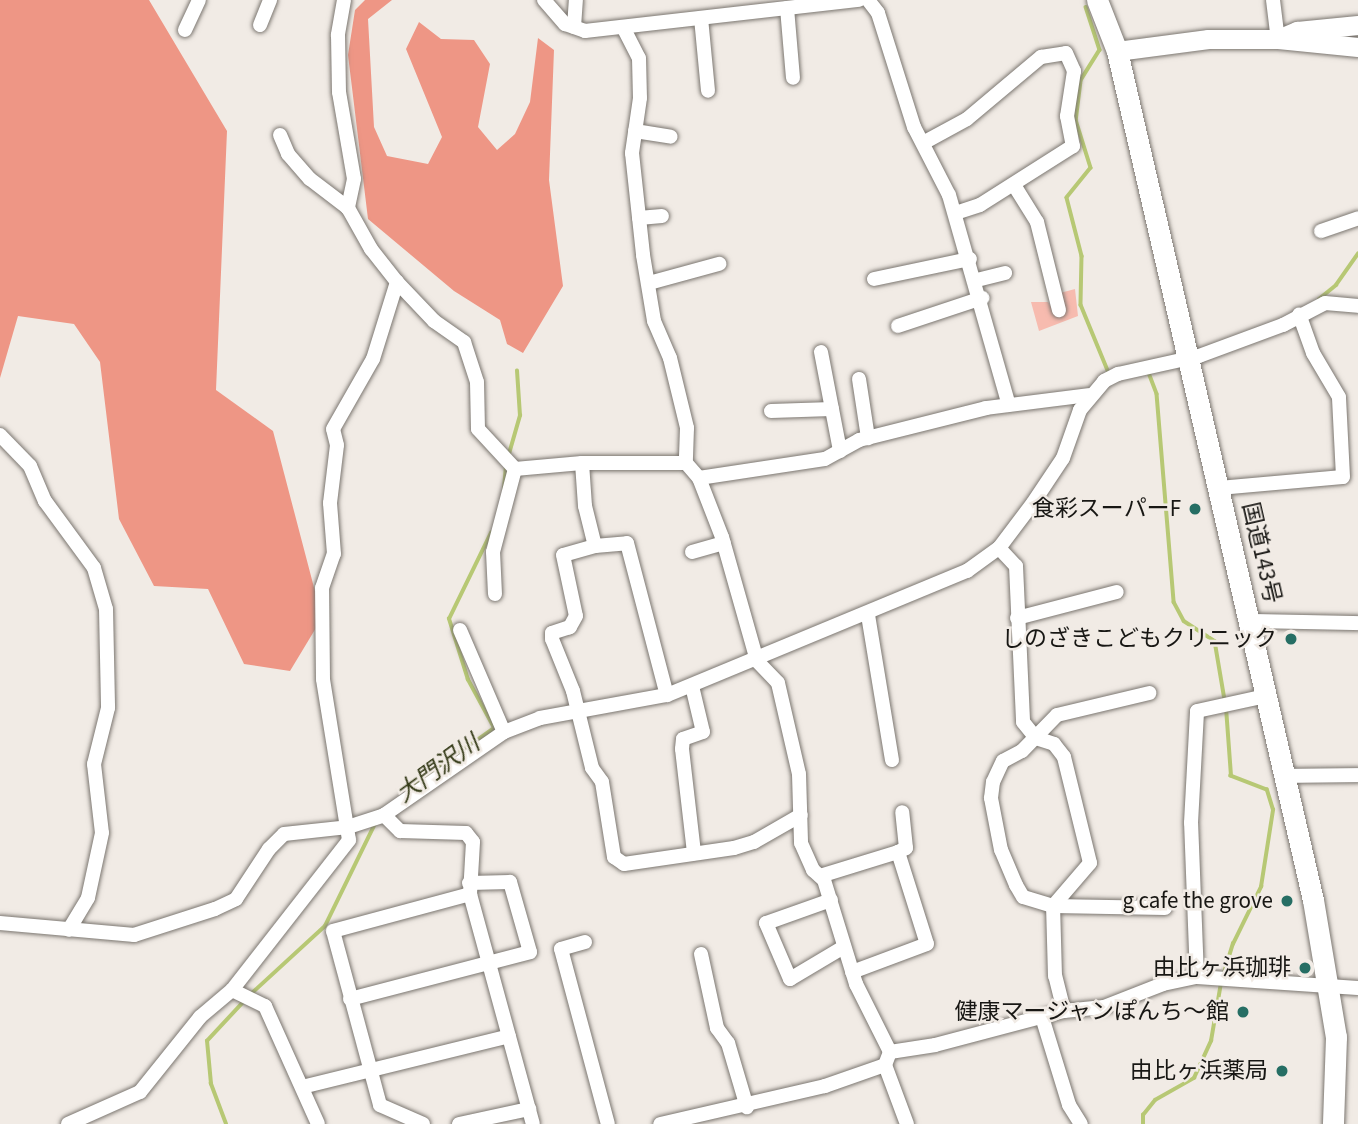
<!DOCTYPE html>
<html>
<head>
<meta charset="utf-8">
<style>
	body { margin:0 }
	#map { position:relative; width:1358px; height:1124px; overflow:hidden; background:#f1ebe5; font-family:"Source Sans 3","Noto Sans JP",sans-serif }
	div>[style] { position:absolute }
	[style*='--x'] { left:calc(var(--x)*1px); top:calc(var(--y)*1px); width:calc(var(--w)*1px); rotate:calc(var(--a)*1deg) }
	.green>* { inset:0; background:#f7bbaf }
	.forest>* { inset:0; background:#ee9685 }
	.stream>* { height:3.5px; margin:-1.75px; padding:0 1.75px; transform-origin:1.75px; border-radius:1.75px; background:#b7c874 }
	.roads { filter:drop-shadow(0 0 2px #7b7670) drop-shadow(0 0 2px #7b7670) }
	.minor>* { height:14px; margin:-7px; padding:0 7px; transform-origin:7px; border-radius:7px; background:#fff }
	.major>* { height:19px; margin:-9.5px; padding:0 9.5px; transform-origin:9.5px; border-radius:9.5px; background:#fff }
	.highway>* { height:21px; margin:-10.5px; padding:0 10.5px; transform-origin:10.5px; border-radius:10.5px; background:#fff }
	.dots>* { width:19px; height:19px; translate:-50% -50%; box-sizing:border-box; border:4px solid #f1ebe5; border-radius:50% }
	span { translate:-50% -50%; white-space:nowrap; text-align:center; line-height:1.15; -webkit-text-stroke:5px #f1ebe5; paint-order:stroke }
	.poi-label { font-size:23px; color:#181714 }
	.right { translate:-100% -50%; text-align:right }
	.street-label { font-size:23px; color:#181714 }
	.water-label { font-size:24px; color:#333916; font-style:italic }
</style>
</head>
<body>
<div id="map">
	<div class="green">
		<i style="clip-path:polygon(1075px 289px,1078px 316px,1039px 331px,1031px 302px,1048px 302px,1054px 311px,1060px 293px)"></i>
	</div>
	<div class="forest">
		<i style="clip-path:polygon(0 0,149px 0,227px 131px,216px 390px,273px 431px,322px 618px,290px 671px,244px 664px,208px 589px,154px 586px,119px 519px,100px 362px,74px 324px,18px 316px,0 378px)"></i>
		<i style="clip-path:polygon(365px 0,392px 0,368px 19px,374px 127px,387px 156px,428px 164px,442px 137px,406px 49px,419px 22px,441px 39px,474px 40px,490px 64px,478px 127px,497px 150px,515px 134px,530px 102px,538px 38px,554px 50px,549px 180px,563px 286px,523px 353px,507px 344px,500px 320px,454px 291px,368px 219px,348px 55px,355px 10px)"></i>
	</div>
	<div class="stream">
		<i style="--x:1086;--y:7;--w:45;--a:72"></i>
		<i style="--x:1100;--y:50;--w:36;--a:122"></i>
		<i style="--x:1081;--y:81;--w:39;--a:97"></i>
		<i style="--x:1076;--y:120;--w:50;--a:72.6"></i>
		<i style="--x:1091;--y:168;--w:38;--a:129"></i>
		<i style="--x:1067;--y:198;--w:60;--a:75.5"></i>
		<i style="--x:1082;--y:256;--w:49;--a:91.2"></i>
		<i style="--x:1081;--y:305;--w:74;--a:67.6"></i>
		<i style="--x:1319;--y:299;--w:22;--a:-39"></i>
		<i style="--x:1336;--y:285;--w:38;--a:-55"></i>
		<i style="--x:1149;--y:373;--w:22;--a:69"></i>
		<i style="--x:1157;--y:394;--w:209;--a:85.3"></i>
		<i style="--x:1174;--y:602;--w:21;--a:62"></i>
		<i style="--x:1184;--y:621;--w:37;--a:33"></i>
		<i style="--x:1215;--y:641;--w:60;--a:80.4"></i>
		<i style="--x:509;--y:454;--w:40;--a:-74"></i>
		<i style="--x:520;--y:416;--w:45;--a:-93.8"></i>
		<i style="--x:504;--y:489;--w:24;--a:-85"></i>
		<i style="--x:410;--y:788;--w:103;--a:-35.5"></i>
		<i style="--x:494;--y:728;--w:55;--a:-118.4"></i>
		<i style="--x:468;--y:680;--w:64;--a:-107.3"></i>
		<i style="--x:449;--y:619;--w:96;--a:-64"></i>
		<i style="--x:1223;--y:976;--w:34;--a:-73"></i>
		<i style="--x:1233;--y:944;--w:64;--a:-63.8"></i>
		<i style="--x:1261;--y:887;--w:78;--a:-81.1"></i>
		<i style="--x:1273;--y:810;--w:21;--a:-107"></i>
		<i style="--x:1267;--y:790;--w:39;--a:-159"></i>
		<i style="--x:1231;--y:776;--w:68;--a:-94.2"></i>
		<i style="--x:251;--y:994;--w:100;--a:-42.6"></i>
		<i style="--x:325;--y:926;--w:116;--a:-63.9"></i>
		<i style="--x:226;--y:1124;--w:43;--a:-110.6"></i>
		<i style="--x:211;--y:1084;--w:43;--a:-95.3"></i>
		<i style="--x:207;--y:1041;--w:57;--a:-47.1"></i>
		<i style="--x:1143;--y:1124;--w:9;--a:-90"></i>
		<i style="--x:1143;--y:1115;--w:19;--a:-51"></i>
		<i style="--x:1155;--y:1100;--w:45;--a:-29.4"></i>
		<i style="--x:1194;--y:1078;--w:41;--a:-65.3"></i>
		<i style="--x:1211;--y:1041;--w:59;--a:-80.2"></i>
	</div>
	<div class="roads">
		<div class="minor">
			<i style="--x:344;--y:0;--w:36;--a:100"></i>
			<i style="--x:338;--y:35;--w:57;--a:89"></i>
			<i style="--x:339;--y:92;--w:88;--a:80.2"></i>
			<i style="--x:354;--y:179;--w:30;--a:102"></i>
			<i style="--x:544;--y:0;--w:32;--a:49"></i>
			<i style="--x:565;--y:24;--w:21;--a:19"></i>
			<i style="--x:585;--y:31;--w:276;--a:-6.5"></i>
			<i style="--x:868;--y:0;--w:16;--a:52"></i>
			<i style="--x:878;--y:13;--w:120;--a:72.5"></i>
			<i style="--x:914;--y:127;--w:76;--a:62.8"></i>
			<i style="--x:949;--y:195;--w:218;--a:74.1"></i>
			<i style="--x:1273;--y:0;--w:39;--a:83"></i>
			<i style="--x:787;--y:8;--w:70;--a:85.1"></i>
			<i style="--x:701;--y:18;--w:73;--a:84.5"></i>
			<i style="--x:260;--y:25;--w:27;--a:-68"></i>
			<i style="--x:574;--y:27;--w:27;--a:-86"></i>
			<i style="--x:623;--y:27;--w:35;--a:63"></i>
			<i style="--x:639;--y:58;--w:40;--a:88.6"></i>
			<i style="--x:640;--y:98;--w:56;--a:98.3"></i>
			<i style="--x:632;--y:153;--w:103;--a:83.8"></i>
			<i style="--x:643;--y:255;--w:67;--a:80.5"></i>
			<i style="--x:654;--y:321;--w:40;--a:66.6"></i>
			<i style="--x:670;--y:358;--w:72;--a:76.3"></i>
			<i style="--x:687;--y:428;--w:35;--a:92"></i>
			<i style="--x:185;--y:30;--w:33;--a:-65"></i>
			<i style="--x:635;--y:131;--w:36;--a:9"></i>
			<i style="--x:280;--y:135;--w:21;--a:67"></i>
			<i style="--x:288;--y:154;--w:33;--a:49"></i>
			<i style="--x:310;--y:179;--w:48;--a:37.3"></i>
			<i style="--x:348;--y:208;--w:47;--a:60.7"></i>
			<i style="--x:371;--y:249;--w:42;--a:51.8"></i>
			<i style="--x:397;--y:282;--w:54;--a:46.5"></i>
			<i style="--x:434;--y:321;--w:37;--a:35"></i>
			<i style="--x:464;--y:342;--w:42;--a:72"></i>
			<i style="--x:477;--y:382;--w:47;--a:88.8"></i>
			<i style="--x:478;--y:429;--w:54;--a:47.2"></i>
			<i style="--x:923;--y:143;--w:50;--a:-28.6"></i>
			<i style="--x:967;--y:119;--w:97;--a:-40"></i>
			<i style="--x:1041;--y:57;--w:25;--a:-9"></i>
			<i style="--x:1066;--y:53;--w:20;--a:66"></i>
			<i style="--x:1074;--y:71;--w:46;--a:98.8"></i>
			<i style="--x:1067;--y:116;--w:31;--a:79"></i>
			<i style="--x:1073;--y:146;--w:110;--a:147.6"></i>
			<i style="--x:980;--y:205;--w:26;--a:162"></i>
			<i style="--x:1014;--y:185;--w:44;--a:58.1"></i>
			<i style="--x:1037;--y:222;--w:91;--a:76"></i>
			<i style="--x:639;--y:218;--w:23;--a:-5"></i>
			<i style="--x:1321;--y:231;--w:39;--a:-19"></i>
			<i style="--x:874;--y:279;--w:98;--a:-11.8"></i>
			<i style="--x:977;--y:280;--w:29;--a:-14"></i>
			<i style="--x:649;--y:283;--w:73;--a:-15.2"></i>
			<i style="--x:898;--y:326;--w:89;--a:-18.4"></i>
			<i style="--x:821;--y:352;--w:101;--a:79.1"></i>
			<i style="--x:859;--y:379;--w:60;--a:81.3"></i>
			<i style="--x:771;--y:411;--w:61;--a:-1.9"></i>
			<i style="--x:0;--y:435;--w:43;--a:45.9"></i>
			<i style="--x:30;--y:466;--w:38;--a:67"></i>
			<i style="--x:45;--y:501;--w:83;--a:53.8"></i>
			<i style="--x:94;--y:568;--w:43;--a:73.7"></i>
			<i style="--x:106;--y:609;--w:99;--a:88.8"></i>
			<i style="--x:108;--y:708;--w:58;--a:104"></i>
			<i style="--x:94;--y:764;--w:69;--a:83.4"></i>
			<i style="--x:102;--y:833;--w:66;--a:102.2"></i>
			<i style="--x:88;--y:898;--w:37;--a:121"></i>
			<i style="--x:582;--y:463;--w:43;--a:86"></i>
			<i style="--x:585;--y:506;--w:41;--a:76"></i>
			<i style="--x:595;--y:546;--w:32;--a:-5"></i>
			<i style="--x:627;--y:543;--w:157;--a:75.3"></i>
			<i style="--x:515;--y:469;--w:67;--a:-5.1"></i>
			<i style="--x:582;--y:463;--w:104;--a:0"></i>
			<i style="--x:686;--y:463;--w:20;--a:49"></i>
			<i style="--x:699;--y:478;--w:63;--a:68.7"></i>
			<i style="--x:722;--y:537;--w:129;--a:74.2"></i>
			<i style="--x:757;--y:661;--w:30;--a:46"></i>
			<i style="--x:778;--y:683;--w:93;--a:77"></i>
			<i style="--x:799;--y:774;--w:69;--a:88.3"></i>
			<i style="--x:801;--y:843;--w:30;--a:66"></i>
			<i style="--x:813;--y:870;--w:15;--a:42"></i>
			<i style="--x:824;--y:880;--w:109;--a:72.9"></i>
			<i style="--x:856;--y:984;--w:76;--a:63.4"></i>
			<i style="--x:890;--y:1052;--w:14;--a:111"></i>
			<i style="--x:885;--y:1065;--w:64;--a:160.7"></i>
			<i style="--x:825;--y:1086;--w:169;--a:167"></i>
			<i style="--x:699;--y:478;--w:127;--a:-8.6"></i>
			<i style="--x:825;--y:459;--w:39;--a:-29"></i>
			<i style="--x:859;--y:440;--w:131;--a:-14.1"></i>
			<i style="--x:986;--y:408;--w:104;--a:-7.2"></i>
			<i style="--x:1219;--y:488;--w:124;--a:-5.1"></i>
			<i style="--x:1343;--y:477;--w:80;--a:-92.9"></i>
			<i style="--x:1339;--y:397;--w:51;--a:-120.6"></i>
			<i style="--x:1313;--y:353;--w:41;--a:-109.7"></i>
			<i style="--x:595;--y:546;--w:33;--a:164"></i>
			<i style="--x:563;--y:555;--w:62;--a:78"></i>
			<i style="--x:576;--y:616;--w:13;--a:119"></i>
			<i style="--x:570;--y:627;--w:19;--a:162"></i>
			<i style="--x:552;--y:633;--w:6;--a:90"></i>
			<i style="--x:552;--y:639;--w:56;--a:68"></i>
			<i style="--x:573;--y:691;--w:79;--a:76.1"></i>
			<i style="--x:592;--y:768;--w:17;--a:54"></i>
			<i style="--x:602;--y:782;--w:76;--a:80.9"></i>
			<i style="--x:614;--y:857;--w:12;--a:35"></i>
			<i style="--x:624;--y:864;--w:111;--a:-8.3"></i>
			<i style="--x:734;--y:848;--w:21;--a:-17"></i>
			<i style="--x:754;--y:842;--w:54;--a:-29.9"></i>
			<i style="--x:999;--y:548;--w:25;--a:47"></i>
			<i style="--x:1016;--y:566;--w:156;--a:87.4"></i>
			<i style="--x:1023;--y:722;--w:21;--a:51"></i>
			<i style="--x:1036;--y:738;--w:19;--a:18"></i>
			<i style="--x:1054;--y:744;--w:16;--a:52"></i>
			<i style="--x:1064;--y:757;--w:109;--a:76.2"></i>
			<i style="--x:1090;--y:863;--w:57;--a:130.7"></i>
			<i style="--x:1053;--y:906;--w:112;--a:1"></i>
			<i style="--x:692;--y:552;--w:33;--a:-16"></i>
			<i style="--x:495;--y:594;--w:42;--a:-92.7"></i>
			<i style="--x:493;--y:552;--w:86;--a:-75.2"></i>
			<i style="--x:868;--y:615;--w:147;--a:80.6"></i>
			<i style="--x:1017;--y:618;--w:103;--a:-14.6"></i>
			<i style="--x:1249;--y:621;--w:109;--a:1.1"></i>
			<i style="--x:460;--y:630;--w:111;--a:66.7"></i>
			<i style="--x:692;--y:686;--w:47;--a:76.6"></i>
			<i style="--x:703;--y:732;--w:21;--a:161"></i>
			<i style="--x:683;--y:739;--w:10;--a:96"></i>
			<i style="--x:682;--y:749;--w:105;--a:83.4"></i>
			<i style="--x:1285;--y:776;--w:73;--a:-0.8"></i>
			<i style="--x:384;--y:815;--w:23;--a:45"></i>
			<i style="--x:400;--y:831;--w:66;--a:1.7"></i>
			<i style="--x:466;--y:833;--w:11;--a:52"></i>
			<i style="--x:473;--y:842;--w:52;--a:93.3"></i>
			<i style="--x:470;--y:894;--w:238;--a:74.7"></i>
			<i style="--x:898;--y:852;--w:9;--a:-27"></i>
			<i style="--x:906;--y:848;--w:36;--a:-96"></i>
			<i style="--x:820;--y:876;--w:82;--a:-17.1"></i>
			<i style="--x:898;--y:852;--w:96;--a:72.5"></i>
			<i style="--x:927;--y:944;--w:80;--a:159.5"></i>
			<i style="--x:831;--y:900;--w:69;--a:160.5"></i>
			<i style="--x:766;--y:923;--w:61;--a:66.8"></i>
			<i style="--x:790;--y:979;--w:63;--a:-30.7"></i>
			<i style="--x:0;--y:923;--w:135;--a:5.1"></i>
			<i style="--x:134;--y:935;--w:85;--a:-17.8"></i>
			<i style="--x:215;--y:909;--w:23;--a:-25"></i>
			<i style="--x:236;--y:899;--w:60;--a:-56.6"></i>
			<i style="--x:269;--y:849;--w:21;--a:-45"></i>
			<i style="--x:284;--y:834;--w:64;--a:-6.2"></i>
			<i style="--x:348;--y:827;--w:38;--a:-18"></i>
			<i style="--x:384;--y:815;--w:146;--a:-34.7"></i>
			<i style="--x:504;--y:732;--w:39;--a:-21"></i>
			<i style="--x:540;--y:718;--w:129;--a:-10.3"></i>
			<i style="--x:667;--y:695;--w:325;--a:-22.5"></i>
			<i style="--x:967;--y:571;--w:39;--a:-36"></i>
			<i style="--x:999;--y:548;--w:56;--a:-52.9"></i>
			<i style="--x:1033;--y:503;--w:54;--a:-56.3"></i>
			<i style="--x:1063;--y:458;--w:51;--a:-70.5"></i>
			<i style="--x:1080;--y:410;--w:38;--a:-50"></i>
			<i style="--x:1104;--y:381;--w:16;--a:-27"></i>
			<i style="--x:1118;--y:374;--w:83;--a:-12.5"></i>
			<i style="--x:1199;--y:356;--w:90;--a:-20.3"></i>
			<i style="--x:1283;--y:325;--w:47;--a:-27.6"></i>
			<i style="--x:1325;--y:303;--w:33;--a:5"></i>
			<i style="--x:585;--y:942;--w:25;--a:164"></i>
			<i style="--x:561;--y:949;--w:181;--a:75"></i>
			<i style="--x:701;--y:954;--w:76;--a:77.8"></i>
			<i style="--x:717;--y:1028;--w:19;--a:54"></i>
			<i style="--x:728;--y:1043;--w:67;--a:73.5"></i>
			<i style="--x:1197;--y:977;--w:154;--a:-92.2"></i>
			<i style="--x:1191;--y:823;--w:112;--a:-86.9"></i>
			<i style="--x:1197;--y:711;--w:71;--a:-12.3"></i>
			<i style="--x:232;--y:990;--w:37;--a:26"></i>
			<i style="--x:265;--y:1006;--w:129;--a:65.8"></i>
			<i style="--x:350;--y:999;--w:186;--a:-14.6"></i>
			<i style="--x:530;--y:952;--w:73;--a:-105.9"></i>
			<i style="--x:510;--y:882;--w:41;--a:178.6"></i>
			<i style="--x:1064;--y:1011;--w:36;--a:-104"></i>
			<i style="--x:1055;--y:976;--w:70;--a:-91.6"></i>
			<i style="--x:1053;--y:906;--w:31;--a:-163"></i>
			<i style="--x:1023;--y:897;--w:14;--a:-120"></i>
			<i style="--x:1016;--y:885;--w:38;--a:-113"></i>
			<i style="--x:1001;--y:850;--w:53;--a:-100.9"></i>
			<i style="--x:991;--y:798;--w:16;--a:-83"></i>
			<i style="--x:993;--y:782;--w:23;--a:-65"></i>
			<i style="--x:1003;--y:761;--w:21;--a:-28"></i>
			<i style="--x:1022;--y:751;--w:50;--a:-45.8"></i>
			<i style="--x:1057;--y:715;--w:95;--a:-13.4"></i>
			<i style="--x:1042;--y:1017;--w:92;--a:72.9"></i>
			<i style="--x:1069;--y:1105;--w:22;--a:58"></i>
			<i style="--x:890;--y:1052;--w:46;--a:-8.8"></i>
			<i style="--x:935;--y:1045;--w:133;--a:-14.8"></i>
			<i style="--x:1064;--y:1011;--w:40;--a:-5.7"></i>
			<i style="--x:1104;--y:1007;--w:63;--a:-21.3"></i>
			<i style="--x:1163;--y:984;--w:35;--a:-12"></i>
			<i style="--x:1197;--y:977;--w:161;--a:3.9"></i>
			<i style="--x:885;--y:1065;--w:63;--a:69.6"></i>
			<i style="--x:302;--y:1087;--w:213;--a:-13.8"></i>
			<i style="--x:68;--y:1124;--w:79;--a:-24"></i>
			<i style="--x:140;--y:1092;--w:96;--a:-51.3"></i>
			<i style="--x:200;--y:1017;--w:42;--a:-40.2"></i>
			<i style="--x:232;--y:990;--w:190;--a:-52"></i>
			<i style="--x:349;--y:840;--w:163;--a:-99.2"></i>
			<i style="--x:323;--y:679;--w:91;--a:-90.6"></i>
			<i style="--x:322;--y:588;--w:36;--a:-71"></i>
			<i style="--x:334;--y:554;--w:51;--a:-94.5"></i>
			<i style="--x:330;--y:503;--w:58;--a:-83.1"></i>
			<i style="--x:337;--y:445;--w:16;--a:-104"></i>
			<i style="--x:333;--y:429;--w:81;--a:-60.3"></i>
			<i style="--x:373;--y:359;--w:81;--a:-72.7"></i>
			<i style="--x:423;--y:1124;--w:47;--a:-156.2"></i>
			<i style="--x:380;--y:1105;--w:180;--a:-105.1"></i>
			<i style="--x:333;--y:931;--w:142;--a:-15.1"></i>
			<i style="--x:459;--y:1124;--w:72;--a:-12.1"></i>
		</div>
		<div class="major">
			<i style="--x:1278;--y:39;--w:21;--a:-23"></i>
			<i style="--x:1297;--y:31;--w:61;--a:-5.6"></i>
			<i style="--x:1117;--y:51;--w:92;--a:-7.5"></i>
			<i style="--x:1208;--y:39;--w:70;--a:0"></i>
			<i style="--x:1278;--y:39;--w:80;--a:5.7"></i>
		</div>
		<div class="highway">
			<i style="--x:1097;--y:0;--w:55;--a:68.6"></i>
			<i style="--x:1117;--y:51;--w:871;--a:77"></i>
			<i style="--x:1313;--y:900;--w:139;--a:80.5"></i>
			<i style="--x:1336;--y:1037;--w:87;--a:92"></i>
		</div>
	</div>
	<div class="dots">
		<i style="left:1195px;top:509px;background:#266e64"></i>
		<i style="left:1291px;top:639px;background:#266e64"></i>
		<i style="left:1287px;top:901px;background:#266e64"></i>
		<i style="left:1305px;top:968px;background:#266e64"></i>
		<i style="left:1243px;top:1012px;background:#266e64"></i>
		<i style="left:1282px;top:1071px;background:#266e64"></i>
	</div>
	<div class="poi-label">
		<span class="right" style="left:1181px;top:509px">食彩スーパーF</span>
		<span class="right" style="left:1277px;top:639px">しのざきこどもクリニック</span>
		<span class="right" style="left:1273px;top:901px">g cafe the grove</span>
		<span class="right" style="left:1291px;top:968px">由比ヶ浜珈琲</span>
		<span class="right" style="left:1229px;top:1012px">健康マージャンぽんち～館</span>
		<span class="right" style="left:1268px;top:1071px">由比ヶ浜薬局</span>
	</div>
	<div class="street-label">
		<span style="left:1261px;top:553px;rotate:77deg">国道143号</span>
	</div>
	<div class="water-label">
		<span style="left:438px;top:769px;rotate:-36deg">大門沢川</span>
	</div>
</div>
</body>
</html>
